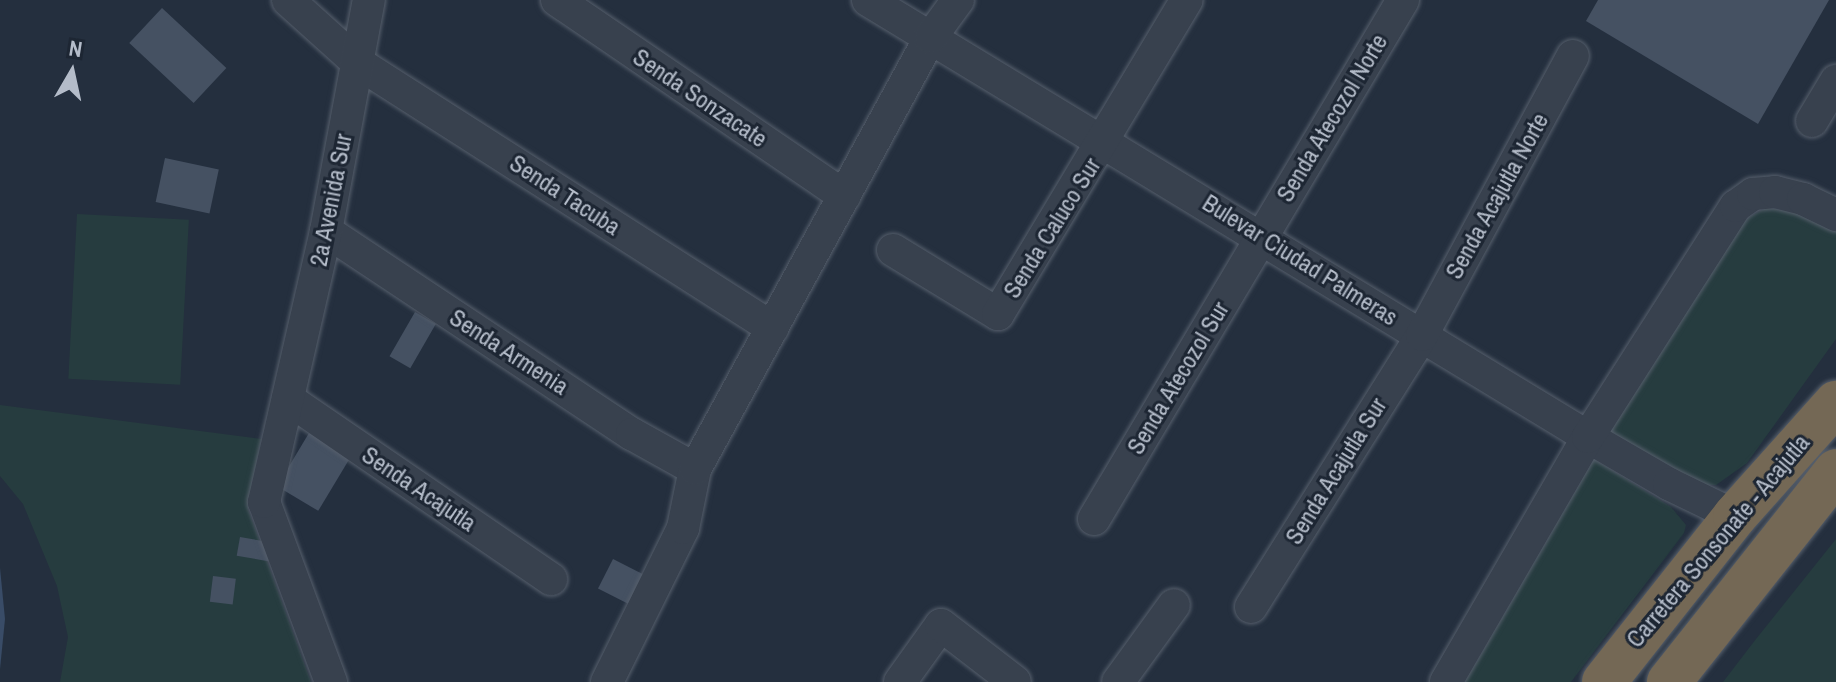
<!DOCTYPE html>
<html>
<head>
<meta charset="utf-8">
<style>
	body { margin:0 }
	#map { position:relative; width:1836px; height:682px; overflow:hidden; background:#242f3e; font-family:"Archivo Narrow",sans-serif }
	div>[style] { position:absolute }
	[style*='--x'] { left:calc(var(--x)*1px); top:calc(var(--y)*1px); width:calc(var(--w)*1px); rotate:calc(var(--a)*1deg) }
	.green>* { inset:0; background:#263c3f; transform-origin:0 0 }
	.water>* { inset:0; background:#394c67 }
	.building>* { inset:0; background:#455162; transform-origin:0 0 }
	.roads { filter:drop-shadow(0 0 2px #565f6c) drop-shadow(0 0 2px #565f6c) }
	.minor>* { height:32px; margin:-16px; padding:0 16px; transform-origin:16px; border-radius:16px; background:#38414e }
	.highway>* { height:44px; margin:-22px; padding:0 22px; transform-origin:22px; border-radius:22px; background:#746855 }
	span { translate:-50% -50%; white-space:nowrap; text-align:center; line-height:1.15; -webkit-text-stroke:6px #1d2633; paint-order:stroke }
	.street-label { font-size:24px; color:#b4bcc9 }
	.north { position:absolute; left:32px; top:32px; width:80px; height:80px; -webkit-text-stroke:6px #1d2633; paint-order:stroke; rotate:9deg; font-size:22px; font-weight:700; line-height:32px; text-align:center; color:#b4bcc9 }
	.north::after { content:''; display:block; margin:auto; width:28px; height:36px; background:#b4bcc9; clip-path:polygon(50% 0,100% 100%,50% 72%,0 100%) }
</style>
</head>
<body>
<div id="map">
	<div class="green">
		<i style="clip-path:polygon(1785px 206px,1836px 227px,1836px 339px,1747px 463px,1716px 485px,1702px 485px,1606px 433px,1741px 222px,1767px 207px)"></i>
		<i style="left:77px;top:214px;width:112px;height:165px;rotate:3deg"></i>
		<i style="clip-path:polygon(0 405px,261px 439px,248px 509px,311px 682px,60px 682px,68px 637px,57px 586px,23px 504px,0 476px)"></i>
		<i style="clip-path:polygon(1594px 459px,1671px 507px,1686px 525px,1684px 533px,1571px 682px,1465px 682px)"></i>
		<i style="clip-path:polygon(1836px 539px,1836px 682px,1723px 682px,1756px 639px)"></i>
	</div>
	<div class="water">
		<i style="clip-path:polygon(0 568px,5px 619px,0 669px)"></i>
	</div>
	<div class="building">
		<i style="clip-path:polygon(1598px 0,1829px 0,1758px 124px,1586px 21px)"></i>
		<i style="left:162px;top:8px;width:88px;height:48px;rotate:43deg"></i>
		<i style="left:165px;top:158px;width:55px;height:45px;rotate:12deg"></i>
		<i style="left:415px;top:312px;width:24px;height:51px;rotate:30deg"></i>
		<i style="left:309px;top:433px;width:48px;height:62px;rotate:31deg"></i>
		<i style="left:240px;top:537px;width:36px;height:19px;rotate:10deg"></i>
		<i style="left:613px;top:559px;width:42px;height:33px;rotate:27deg"></i>
		<i style="left:213px;top:576px;width:23px;height:26px;rotate:7deg"></i>
	</div>
	<div class="roads">
		<div class="minor">
			<i style="--x:288;--y:0;--w:94;--a:42"></i>
			<i style="--x:358;--y:63;--w:492;--a:32.6"></i>
			<i style="--x:557;--y:0;--w:348;--a:34.3"></i>
			<i style="--x:868;--y:0;--w:842;--a:31.26"></i>
			<i style="--x:1588;--y:437;--w:94;--a:30.1"></i>
			<i style="--x:1669;--y:484;--w:73;--a:25.9"></i>
			<i style="--x:1812;--y:121;--w:47;--a:-59"></i>
			<i style="--x:326;--y:231;--w:367;--a:33.6"></i>
			<i style="--x:632;--y:434;--w:72;--a:29.1"></i>
			<i style="--x:893;--y:250;--w:123;--a:31.4"></i>
			<i style="--x:998;--y:314;--w:366;--a:-59"></i>
			<i style="--x:288;--y:399;--w:319;--a:34.4"></i>
			<i style="--x:1094;--y:519;--w:604;--a:-59.23"></i>
			<i style="--x:1251;--y:607;--w:321;--a:-57.8"></i>
			<i style="--x:1422;--y:335;--w:317;--a:-61.6"></i>
			<i style="--x:331;--y:682;--w:192;--a:-110.4"></i>
			<i style="--x:264;--y:502;--w:278;--a:-77.1"></i>
			<i style="--x:326;--y:231;--w:235;--a:-79.5"></i>
			<i style="--x:607;--y:682;--w:172;--a:-63.7"></i>
			<i style="--x:683;--y:528;--w:60;--a:-78.5"></i>
			<i style="--x:695;--y:469;--w:492;--a:-61.4"></i>
			<i style="--x:931;--y:37;--w:46;--a:-53.9"></i>
			<i style="--x:900;--y:682;--w:70;--a:-54.3"></i>
			<i style="--x:941;--y:625;--w:93;--a:37.6"></i>
			<i style="--x:1118;--y:682;--w:95;--a:-54"></i>
			<i style="--x:1446;--y:682;--w:283;--a:-59.9"></i>
			<i style="--x:1588;--y:437;--w:274;--a:-57.4"></i>
			<i style="--x:1736;--y:206;--w:21;--a:-35"></i>
			<i style="--x:1753;--y:194;--w:22;--a:-5"></i>
			<i style="--x:1775;--y:192;--w:29;--a:14"></i>
			<i style="--x:1803;--y:199;--w:37;--a:26"></i>
		</div>
		<div class="highway">
			<i style="--x:1604;--y:682;--w:211;--a:-51.7"></i>
			<i style="--x:1735;--y:516;--w:152;--a:-48.2"></i>
			<i style="--x:1669;--y:682;--w:269;--a:-51.6"></i>
		</div>
	</div>
	<div class="street-label">
		<span style="left:700px;top:98px;rotate:34deg">Senda Sonzacate</span>
		<span style="left:1332px;top:118px;rotate:-59deg">Senda Atecozol Norte</span>
		<span style="left:565px;top:195px;rotate:33deg">Senda Tacuba</span>
		<span style="left:1497px;top:196px;rotate:-61deg">Senda Acajutla Norte</span>
		<span style="left:331px;top:200px;rotate:-79deg">2a Avenida Sur</span>
		<span style="left:1052px;top:228px;rotate:-58deg">Senda Caluco Sur</span>
		<span style="left:1300px;top:260px;rotate:32deg">Bulevar Ciudad Palmeras</span>
		<span style="left:509px;top:352px;rotate:33deg">Senda Armenia</span>
		<span style="left:1178px;top:378px;rotate:-59deg">Senda Atecozol Sur</span>
		<span style="left:1336px;top:471px;rotate:-58deg">Senda Acajutla Sur</span>
		<span style="left:419px;top:489px;rotate:34deg">Senda Acajutla</span>
		<span style="left:1718px;top:541px;rotate:-50deg">Carretera Sonsonate - Acajutla</span>
	</div>
	<div class="north">N</div>
</div>
</body>
</html>
